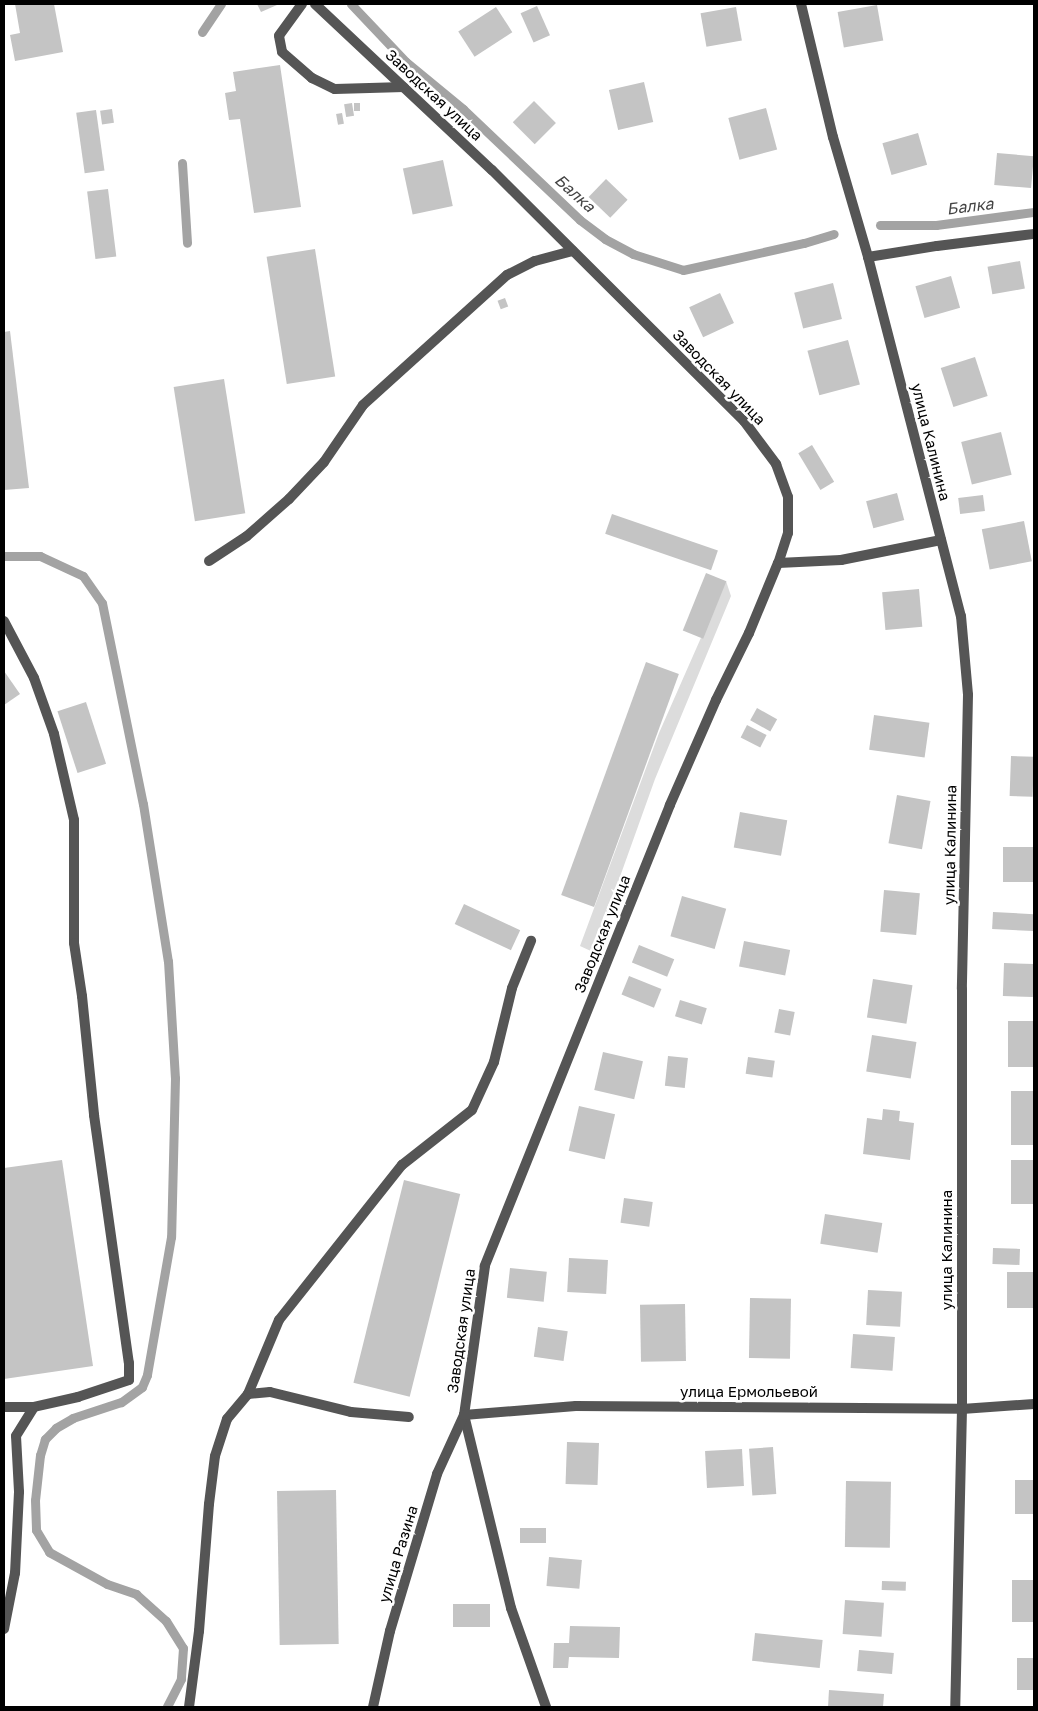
<!DOCTYPE html>
<html>
<head>
<meta charset="utf-8">
<style>
	body { margin:0 }
	#map { position:relative; width:1038px; height:1711px; overflow:hidden; background:#fff; font-family:"Golos Text",sans-serif }
	div>[style] { position:absolute }
	[style*='--x'] { left:calc(var(--x)*1px); top:calc(var(--y)*1px); width:calc(var(--w)*1px); rotate:calc(var(--a)*1deg) }
	.green>* { inset:0; background:#dcdcdc }
	.stream>* { height:9px; margin:-4.5px; padding:0 4.5px; transform-origin:4.5px; border-radius:4.5px; background:#a3a3a3 }
	.building>* { inset:0; background:#c4c4c4; transform-origin:0 0 }
	.lane>* { height:10px; margin:-5px; padding:0 5px; transform-origin:5px; border-radius:5px; background:#555 }
	.street>* { height:10px; margin:-5px; padding:0 5px; transform-origin:5px; border-radius:5px; background:#555 }
	span { translate:-50% -50%; white-space:nowrap; text-align:center; line-height:1.15; -webkit-text-stroke:5px #fff; paint-order:stroke }
	.street-label { font-size:15px; color:#000 }
	.water-label { font-size:16px; color:#444; font-style:italic }
	.frame { position:absolute; inset:0; border:5px solid #000; pointer-events:none }
</style>
</head>
<body>
<div id="map">
	<div class="green">
		<i style="clip-path:polygon(726px 581px,731px 596px,655px 779px,593px 952px,580px 946px,659px 733px)"></i>
	</div>
	<div class="stream">
		<i style="--x:351;--y:4;--w:80;--a:46.5"></i>
		<i style="--x:406;--y:62;--w:74;--a:39.5"></i>
		<i style="--x:463;--y:109;--w:161;--a:43.5"></i>
		<i style="--x:580;--y:220;--w:31;--a:37"></i>
		<i style="--x:605;--y:239;--w:32;--a:28"></i>
		<i style="--x:633;--y:254;--w:52;--a:17.7"></i>
		<i style="--x:683;--y:270;--w:124;--a:-12.6"></i>
		<i style="--x:804;--y:243;--w:31;--a:-17"></i>
		<i style="--x:202;--y:32;--w:34;--a:-56"></i>
		<i style="--x:182;--y:163;--w:80;--a:86.4"></i>
		<i style="--x:880;--y:225;--w:56;--a:0"></i>
		<i style="--x:936;--y:225;--w:99;--a:-7.6"></i>
		<i style="--x:4;--y:556;--w:36;--a:0"></i>
		<i style="--x:40;--y:556;--w:47;--a:24.9"></i>
		<i style="--x:83;--y:576;--w:33;--a:55"></i>
		<i style="--x:102;--y:603;--w:205;--a:78.5"></i>
		<i style="--x:143;--y:804;--w:159;--a:81"></i>
		<i style="--x:168;--y:961;--w:117;--a:86.6"></i>
		<i style="--x:175;--y:1078;--w:159;--a:91.4"></i>
		<i style="--x:171;--y:1237;--w:140;--a:99.9"></i>
		<i style="--x:147;--y:1375;--w:13;--a:113"></i>
		<i style="--x:142;--y:1387;--w:26;--a:144"></i>
		<i style="--x:121;--y:1402;--w:51;--a:161.6"></i>
		<i style="--x:73;--y:1418;--w:20;--a:150"></i>
		<i style="--x:56;--y:1428;--w:16;--a:135"></i>
		<i style="--x:45;--y:1439;--w:17;--a:107"></i>
		<i style="--x:40;--y:1455;--w:45;--a:96.3"></i>
		<i style="--x:35;--y:1500;--w:30;--a:88"></i>
		<i style="--x:36;--y:1530;--w:26;--a:59"></i>
		<i style="--x:49;--y:1552;--w:66;--a:28.9"></i>
		<i style="--x:107;--y:1584;--w:31;--a:19"></i>
		<i style="--x:136;--y:1594;--w:40;--a:42"></i>
		<i style="--x:166;--y:1621;--w:32;--a:58"></i>
		<i style="--x:183;--y:1648;--w:31;--a:94"></i>
		<i style="--x:181;--y:1679;--w:31;--a:117"></i>
	</div>
	<div class="building">
		<i style="clip-path:polygon(15px 4px,54px 4px,63px 52px,15px 61px,10px 35px,20px 33px)"></i>
		<i style="clip-path:polygon(257px 4px,276px 4px,277px 5px,261px 12px)"></i>
		<i style="left:877px;top:5px;width:36px;height:40px;rotate:80deg"></i>
		<i style="left:537px;top:6px;width:32px;height:18px;rotate:66deg"></i>
		<i style="left:496px;top:7px;width:30px;height:45px;rotate:57deg"></i>
		<i style="left:736px;top:7px;width:34px;height:36px;rotate:80deg"></i>
		<i style="clip-path:polygon(280px 65px,301px 207px,254px 213px,240px 119px,229px 120px,225px 93px,236px 91px,233px 72px)"></i>
		<i style="left:644px;top:82px;width:41px;height:36px;rotate:77deg"></i>
		<i style="left:534px;top:101px;width:31px;height:30px;rotate:45deg"></i>
		<i style="left:352px;top:103px;width:13px;height:8px;rotate:81deg"></i>
		<i style="left:360px;top:103px;width:8px;height:6px;rotate:90deg"></i>
		<i style="left:766px;top:108px;width:43px;height:39px;rotate:75deg"></i>
		<i style="left:112px;top:109px;width:14px;height:12px;rotate:82deg"></i>
		<i style="left:96px;top:110px;width:61px;height:20px;rotate:82deg"></i>
		<i style="left:342px;top:113px;width:11px;height:6px;rotate:80deg"></i>
		<i style="left:918px;top:133px;width:33px;height:37px;rotate:74deg"></i>
		<i style="left:997px;top:153px;width:37px;height:32px;rotate:5deg"></i>
		<i style="left:443px;top:160px;width:47px;height:41px;rotate:78deg"></i>
		<i style="left:606px;top:179px;width:30px;height:25px;rotate:44deg"></i>
		<i style="left:108px;top:189px;width:68px;height:21px;rotate:83deg"></i>
		<i style="left:315px;top:249px;width:129px;height:49px;rotate:81deg"></i>
		<i style="left:1020px;top:261px;width:28px;height:33px;rotate:80deg"></i>
		<i style="left:951px;top:276px;width:33px;height:37px;rotate:74deg"></i>
		<i style="left:833px;top:283px;width:37px;height:40px;rotate:76deg"></i>
		<i style="left:720px;top:293px;width:33px;height:34px;rotate:65deg"></i>
		<i style="left:505px;top:298px;width:9px;height:8px;rotate:69deg"></i>
		<i style="clip-path:polygon(10px 331px,29px 488px,4px 490px,4px 332px)"></i>
		<i style="left:848px;top:340px;width:46px;height:42px;rotate:75deg"></i>
		<i style="left:975px;top:357px;width:41px;height:36px;rotate:72deg"></i>
		<i style="left:224px;top:379px;width:136px;height:51px;rotate:81deg"></i>
		<i style="left:1001px;top:432px;width:44px;height:41px;rotate:76deg"></i>
		<i style="left:812px;top:445px;width:43px;height:16px;rotate:59deg"></i>
		<i style="left:897px;top:493px;width:28px;height:32px;rotate:75deg"></i>
		<i style="left:983px;top:495px;width:16px;height:25px;rotate:83deg"></i>
		<i style="left:612px;top:514px;width:112px;height:21px;rotate:19deg"></i>
		<i style="left:1024px;top:521px;width:41px;height:43px;rotate:79deg"></i>
		<i style="left:706px;top:573px;width:22px;height:62px;rotate:22deg"></i>
		<i style="left:919px;top:589px;width:38px;height:37px;rotate:85deg"></i>
		<i style="left:646px;top:662px;width:35px;height:248px;rotate:20deg"></i>
		<i style="clip-path:polygon(4px 671px,20px 694px,4px 705px)"></i>
		<i style="left:86px;top:702px;width:65px;height:30px;rotate:72deg"></i>
		<i style="left:757px;top:708px;width:23px;height:14px;rotate:29deg"></i>
		<i style="left:874px;top:715px;width:56px;height:35px;rotate:8deg"></i>
		<i style="left:747px;top:725px;width:22px;height:14px;rotate:27deg"></i>
		<i style="left:1011px;top:756px;width:23px;height:40px;rotate:2deg"></i>
		<i style="left:897px;top:795px;width:34px;height:49px;rotate:10deg"></i>
		<i style="left:740px;top:812px;width:48px;height:36px;rotate:10deg"></i>
		<i style="left:1003px;top:847px;width:31px;height:35px"></i>
		<i style="left:884px;top:890px;width:36px;height:42px;rotate:5deg"></i>
		<i style="left:682px;top:896px;width:46px;height:42px;rotate:16deg"></i>
		<i style="left:464px;top:904px;width:62px;height:22px;rotate:25deg"></i>
		<i style="left:993px;top:912px;width:41px;height:17px;rotate:3deg"></i>
		<i style="left:744px;top:941px;width:47px;height:26px;rotate:11deg"></i>
		<i style="left:639px;top:945px;width:38px;height:19px;rotate:22deg"></i>
		<i style="left:1004px;top:963px;width:30px;height:33px;rotate:2deg"></i>
		<i style="left:629px;top:976px;width:35px;height:20px;rotate:22deg"></i>
		<i style="left:873px;top:979px;width:40px;height:39px;rotate:9deg"></i>
		<i style="left:680px;top:1000px;width:28px;height:17px;rotate:17deg"></i>
		<i style="left:779px;top:1009px;width:16px;height:24px;rotate:11deg"></i>
		<i style="left:1008px;top:1021px;width:26px;height:46px"></i>
		<i style="left:872px;top:1035px;width:45px;height:37px;rotate:9deg"></i>
		<i style="left:603px;top:1052px;width:41px;height:39px;rotate:13deg"></i>
		<i style="left:668px;top:1056px;width:20px;height:30px;rotate:6deg"></i>
		<i style="left:748px;top:1057px;width:27px;height:17px;rotate:8deg"></i>
		<i style="left:1011px;top:1091px;width:23px;height:54px"></i>
		<i style="left:579px;top:1106px;width:37px;height:46px;rotate:13deg"></i>
		<i style="clip-path:polygon(883px 1109px,900px 1111px,899px 1121px,914px 1123px,910px 1160px,863px 1154px,867px 1118px,882px 1120px)"></i>
		<i style="clip-path:polygon(62px 1160px,93px 1366px,4px 1379px,4px 1168px)"></i>
		<i style="left:1034px;top:1160px;width:44px;height:23px;rotate:90deg"></i>
		<i style="left:404px;top:1180px;width:58px;height:209px;rotate:14deg"></i>
		<i style="left:624px;top:1198px;width:29px;height:25px;rotate:8deg"></i>
		<i style="left:825px;top:1214px;width:58px;height:30px;rotate:9deg"></i>
		<i style="left:993px;top:1248px;width:27px;height:16px;rotate:2deg"></i>
		<i style="left:569px;top:1258px;width:39px;height:34px;rotate:3deg"></i>
		<i style="left:510px;top:1268px;width:37px;height:30px;rotate:6deg"></i>
		<i style="left:1007px;top:1272px;width:27px;height:36px"></i>
		<i style="left:868px;top:1290px;width:34px;height:35px;rotate:3deg"></i>
		<i style="left:750px;top:1298px;width:41px;height:60px;rotate:1deg"></i>
		<i style="left:685px;top:1304px;width:57px;height:45px;rotate:89deg"></i>
		<i style="left:538px;top:1327px;width:30px;height:30px;rotate:8deg"></i>
		<i style="left:853px;top:1334px;width:42px;height:34px;rotate:4deg"></i>
		<i style="left:567px;top:1442px;width:32px;height:42px;rotate:2deg"></i>
		<i style="left:773px;top:1447px;width:47px;height:24px;rotate:86deg"></i>
		<i style="left:742px;top:1449px;width:37px;height:37px;rotate:87deg"></i>
		<i style="left:1015px;top:1480px;width:19px;height:34px"></i>
		<i style="left:846px;top:1481px;width:45px;height:66px;rotate:1deg"></i>
		<i style="left:336px;top:1490px;width:154px;height:59px;rotate:89deg"></i>
		<i style="left:520px;top:1528px;width:26px;height:15px"></i>
		<i style="left:549px;top:1557px;width:33px;height:29px;rotate:5deg"></i>
		<i style="left:1012px;top:1580px;width:22px;height:42px"></i>
		<i style="left:882px;top:1581px;width:24px;height:9px;rotate:2deg"></i>
		<i style="left:845px;top:1600px;width:39px;height:34px;rotate:4deg"></i>
		<i style="left:453px;top:1604px;width:37px;height:23px"></i>
		<i style="clip-path:polygon(570px 1626px,620px 1627px,619px 1658px,569px 1657px,568px 1668px,553px 1668px,554px 1643px,569px 1643px)"></i>
		<i style="left:755px;top:1633px;width:68px;height:28px;rotate:6deg"></i>
		<i style="left:859px;top:1650px;width:35px;height:21px;rotate:5deg"></i>
		<i style="left:1017px;top:1658px;width:17px;height:32px"></i>
		<i style="clip-path:polygon(829px 1690px,884px 1694px,883px 1707px,828px 1707px)"></i>
	</div>
	<div class="lane">
		<i style="--x:302;--y:4;--w:39;--a:126"></i>
		<i style="--x:279;--y:36;--w:16;--a:79"></i>
		<i style="--x:282;--y:52;--w:40;--a:41"></i>
		<i style="--x:312;--y:78;--w:25;--a:26"></i>
		<i style="--x:335;--y:89;--w:69;--a:-1.7"></i>
		<i style="--x:4;--y:621;--w:64;--a:62.2"></i>
		<i style="--x:34;--y:678;--w:59;--a:70.3"></i>
		<i style="--x:54;--y:734;--w:88;--a:76.9"></i>
		<i style="--x:74;--y:820;--w:123;--a:90"></i>
		<i style="--x:74;--y:943;--w:54;--a:81.4"></i>
		<i style="--x:82;--y:996;--w:120;--a:84.2"></i>
		<i style="--x:94;--y:1115;--w:250;--a:82"></i>
		<i style="--x:129;--y:1363;--w:17;--a:90"></i>
		<i style="--x:129;--y:1380;--w:54;--a:161.6"></i>
		<i style="--x:78;--y:1397;--w:45;--a:167.2"></i>
		<i style="--x:34;--y:1407;--w:34;--a:122"></i>
		<i style="--x:16;--y:1436;--w:56;--a:86.9"></i>
		<i style="--x:19;--y:1492;--w:81;--a:92.8"></i>
		<i style="--x:15;--y:1573;--w:57;--a:101.1"></i>
		<i style="--x:248;--y:1394;--w:80;--a:-67.3"></i>
		<i style="--x:279;--y:1320;--w:198;--a:-51.6"></i>
		<i style="--x:402;--y:1165;--w:89;--a:-38.2"></i>
		<i style="--x:472;--y:1110;--w:53;--a:-65.4"></i>
		<i style="--x:494;--y:1062;--w:76;--a:-76.3"></i>
		<i style="--x:512;--y:988;--w:51;--a:-68"></i>
		<i style="--x:4;--y:1407;--w:30;--a:0"></i>
		<i style="--x:189;--y:1707;--w:77;--a:-82.5"></i>
		<i style="--x:199;--y:1631;--w:127;--a:-85.5"></i>
		<i style="--x:209;--y:1504;--w:48;--a:-82.9"></i>
		<i style="--x:215;--y:1456;--w:39;--a:-72"></i>
		<i style="--x:227;--y:1419;--w:33;--a:-50"></i>
		<i style="--x:248;--y:1394;--w:22;--a:-5"></i>
		<i style="--x:270;--y:1392;--w:83;--a:13.9"></i>
		<i style="--x:351;--y:1412;--w:58;--a:4.9"></i>
	</div>
	<div class="street">
		<i style="--x:315;--y:4;--w:243;--a:43.2"></i>
		<i style="--x:492;--y:170;--w:356;--a:44.9"></i>
		<i style="--x:744;--y:421;--w:54;--a:53.3"></i>
		<i style="--x:776;--y:464;--w:35;--a:70"></i>
		<i style="--x:788;--y:497;--w:36;--a:90"></i>
		<i style="--x:788;--y:533;--w:32;--a:108"></i>
		<i style="--x:778;--y:563;--w:76;--a:112.5"></i>
		<i style="--x:749;--y:633;--w:75;--a:116.2"></i>
		<i style="--x:716;--y:700;--w:115;--a:113.7"></i>
		<i style="--x:670;--y:805;--w:497;--a:111.9"></i>
		<i style="--x:485;--y:1266;--w:150;--a:98"></i>
		<i style="--x:464;--y:1415;--w:199;--a:76.3"></i>
		<i style="--x:511;--y:1608;--w:105;--a:70.5"></i>
		<i style="--x:801;--y:4;--w:137;--a:76.5"></i>
		<i style="--x:833;--y:137;--w:125;--a:73.7"></i>
		<i style="--x:868;--y:257;--w:371;--a:75.5"></i>
		<i style="--x:961;--y:616;--w:79;--a:84.9"></i>
		<i style="--x:968;--y:695;--w:294;--a:91.2"></i>
		<i style="--x:962;--y:989;--w:420;--a:90"></i>
		<i style="--x:962;--y:1409;--w:298;--a:91.3"></i>
		<i style="--x:868;--y:257;--w:70;--a:-9.1"></i>
		<i style="--x:937;--y:246;--w:98;--a:-7.1"></i>
		<i style="--x:209;--y:561;--w:45;--a:-33.3"></i>
		<i style="--x:247;--y:536;--w:56;--a:-41.4"></i>
		<i style="--x:289;--y:499;--w:51;--a:-46.6"></i>
		<i style="--x:324;--y:462;--w:69;--a:-55.6"></i>
		<i style="--x:363;--y:405;--w:194;--a:-42.1"></i>
		<i style="--x:507;--y:275;--w:31;--a:-27"></i>
		<i style="--x:535;--y:261;--w:39;--a:-15"></i>
		<i style="--x:778;--y:563;--w:63;--a:-2.7"></i>
		<i style="--x:841;--y:560;--w:102;--a:-11.3"></i>
		<i style="--x:373;--y:1707;--w:78;--a:-77.4"></i>
		<i style="--x:390;--y:1631;--w:164;--a:-73.3"></i>
		<i style="--x:437;--y:1474;--w:65;--a:-65.4"></i>
		<i style="--x:464;--y:1415;--w:112;--a:-4.6"></i>
		<i style="--x:576;--y:1406;--w:386;--a:0.4"></i>
		<i style="--x:962;--y:1409;--w:72;--a:-4"></i>
	</div>
	<div class="street-label">
		<span style="left:434px;top:95px;rotate:43deg">Заводская улица</span>
		<span style="left:719px;top:377px;rotate:46deg">Заводская улица</span>
		<span style="left:931px;top:442px;rotate:76deg">улица Калинина</span>
		<span style="left:950px;top:845px;rotate:-89deg">улица Калинина</span>
		<span style="left:602px;top:934px;rotate:-68deg">Заводская улица</span>
		<span style="left:947px;top:1250px;rotate:-90deg">улица Калинина</span>
		<span style="left:461px;top:1331px;rotate:-82deg">Заводская улица</span>
		<span style="left:749px;top:1392px">улица Ермольевой</span>
		<span style="left:398px;top:1554px;rotate:-73deg">улица Разина</span>
	</div>
	<div class="water-label">
		<span style="left:575px;top:193px;rotate:42deg">Балка</span>
		<span style="left:970px;top:206px;rotate:-7deg">Балка</span>
	</div>
	<div class="frame"></div>
</div>
</body>
</html>
